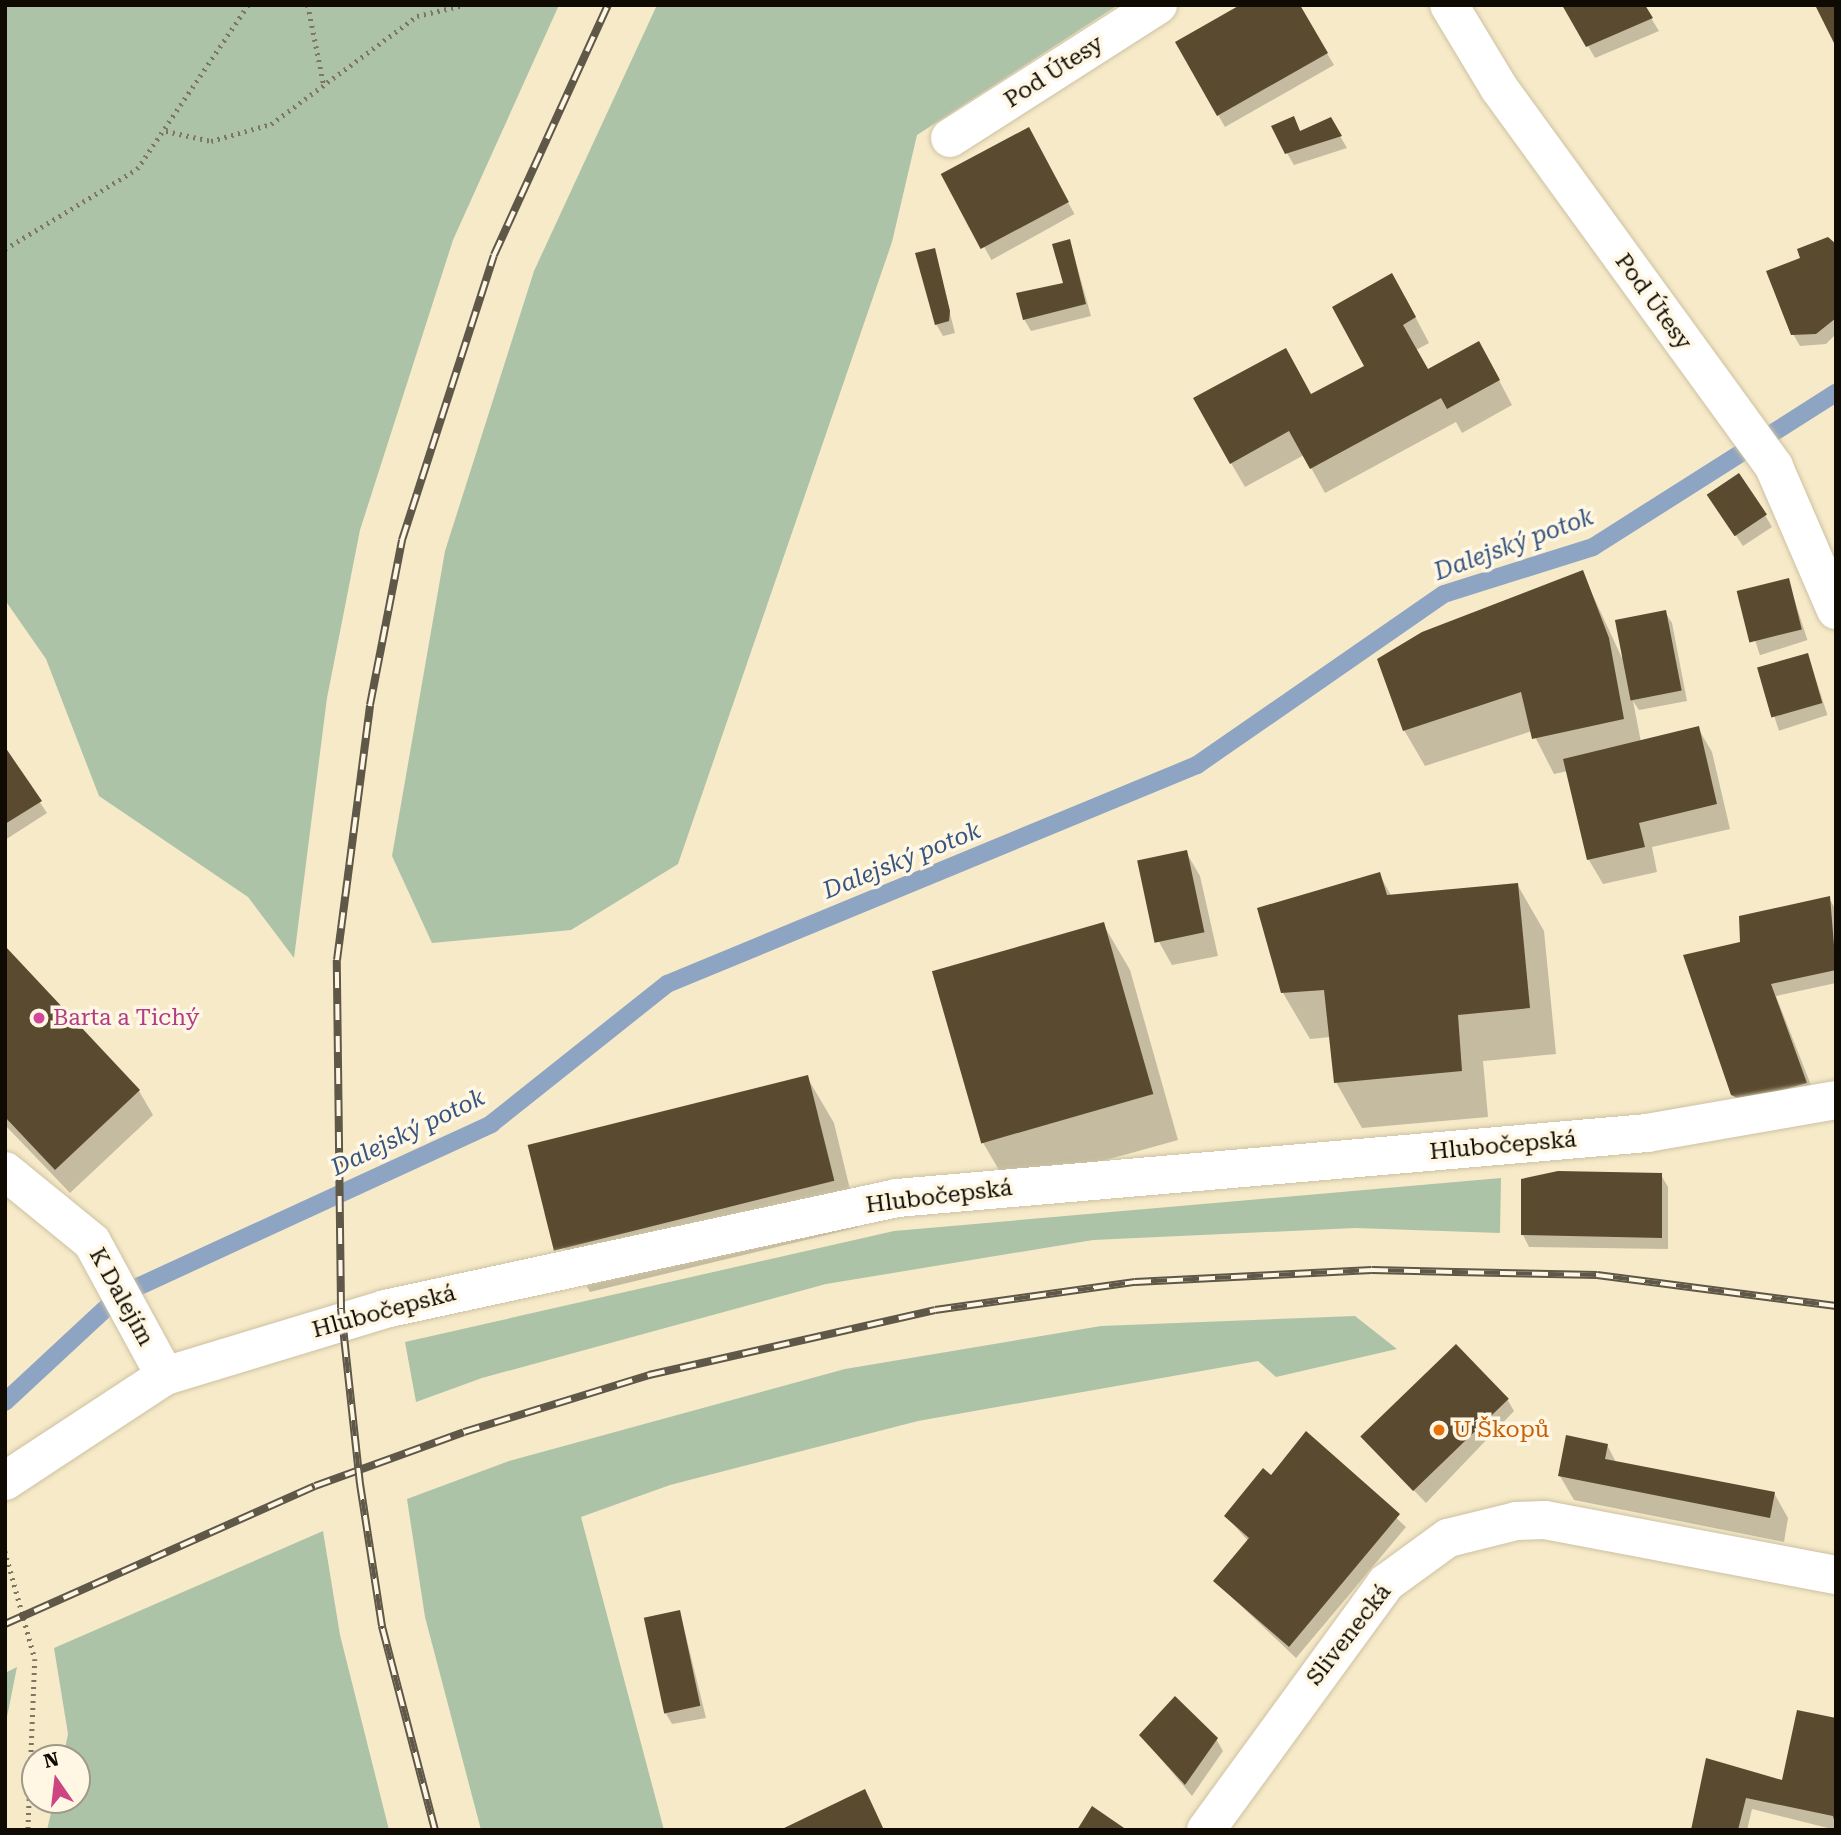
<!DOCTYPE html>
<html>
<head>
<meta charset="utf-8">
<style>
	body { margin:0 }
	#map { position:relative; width:1841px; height:1835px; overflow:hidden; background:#f6eac9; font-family:"Roboto Serif",serif }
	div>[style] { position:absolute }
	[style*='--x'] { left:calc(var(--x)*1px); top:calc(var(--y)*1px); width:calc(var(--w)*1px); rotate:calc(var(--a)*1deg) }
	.green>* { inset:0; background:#adc3a8 }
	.shadow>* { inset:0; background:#0003; transform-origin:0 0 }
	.stream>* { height:18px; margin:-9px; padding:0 9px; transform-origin:9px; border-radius:9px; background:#8ea4c3 }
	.building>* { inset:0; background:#5a4a30; transform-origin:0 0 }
	.path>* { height:4.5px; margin-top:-2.25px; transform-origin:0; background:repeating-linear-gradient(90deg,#7e7662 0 2px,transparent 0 7px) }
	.roads { filter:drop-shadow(0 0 2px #cdc1a1) drop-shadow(0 0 2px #cdc1a1) }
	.street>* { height:38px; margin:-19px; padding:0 19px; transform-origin:19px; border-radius:19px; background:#fff }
	.rail>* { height:8px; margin-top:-4px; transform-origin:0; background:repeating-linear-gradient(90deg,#fff7e3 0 16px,#5f5848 0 32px); box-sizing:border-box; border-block:2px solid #5f5848 }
	.dots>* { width:19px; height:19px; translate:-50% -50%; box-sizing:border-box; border:4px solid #fff7e3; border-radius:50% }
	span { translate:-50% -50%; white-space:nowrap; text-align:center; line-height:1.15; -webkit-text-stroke:7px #fff7e3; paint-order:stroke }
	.street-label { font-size:23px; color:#0f0b03 }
	.hotel-label { font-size:23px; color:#b23c85 }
	.left { translate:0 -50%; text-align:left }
	.food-label { font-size:23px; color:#c56008 }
	.water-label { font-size:24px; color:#365581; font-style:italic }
	.frame { position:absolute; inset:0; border:7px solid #0f0b03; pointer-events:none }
	.north { position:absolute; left:21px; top:1744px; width:70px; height:70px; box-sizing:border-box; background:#fff7e3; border:2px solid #9f9989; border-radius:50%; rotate:346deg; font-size:19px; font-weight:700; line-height:28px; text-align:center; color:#0f0b03 }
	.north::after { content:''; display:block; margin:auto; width:24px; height:32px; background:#ce4681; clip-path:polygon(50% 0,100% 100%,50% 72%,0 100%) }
</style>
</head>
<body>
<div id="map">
	<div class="green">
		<i style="clip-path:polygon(5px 5px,559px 5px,453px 240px,360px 530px,327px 698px,294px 958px,248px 897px,99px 796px,46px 659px,5px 600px)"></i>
		<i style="clip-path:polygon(657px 5px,1118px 5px,917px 135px,892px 242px,678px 864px,571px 930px,432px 943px,392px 856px,445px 551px,534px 271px)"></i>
		<i style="clip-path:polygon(1501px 1178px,1500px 1233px,1355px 1228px,1093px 1240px,826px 1284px,482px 1378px,416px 1402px,405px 1342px,894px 1231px)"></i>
		<i style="clip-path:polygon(1355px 1316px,1397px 1349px,1276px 1377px,1258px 1361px,918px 1421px,670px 1485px,581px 1517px,664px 1830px,481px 1830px,425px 1617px,407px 1499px,509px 1461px,845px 1369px,1101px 1326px)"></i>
		<i style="clip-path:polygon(323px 1531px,340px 1635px,389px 1830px,47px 1830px,54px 1800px,77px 1800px,77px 1758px,63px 1758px,68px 1734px,54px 1648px)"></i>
		<i style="clip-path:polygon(17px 1667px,5px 1727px,5px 1673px)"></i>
	</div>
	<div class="shadow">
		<i style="clip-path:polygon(1298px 5px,1334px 65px,1225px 127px,1177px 43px)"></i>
		<i style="clip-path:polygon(1564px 5px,1643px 5px,1659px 31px,1595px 58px)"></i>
		<i style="clip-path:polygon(1293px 118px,1301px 133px,1330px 119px,1347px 148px,1294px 165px,1287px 153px)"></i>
		<i style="left:1028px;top:130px;width:96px;height:95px;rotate:61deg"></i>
		<i style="clip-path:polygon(1070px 241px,1091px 316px,1031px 331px,1024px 319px,1065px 285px)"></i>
		<i style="clip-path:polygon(1836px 246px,1836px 334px,1826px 344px,1800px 346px,1793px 334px)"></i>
		<i style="clip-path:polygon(934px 250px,955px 333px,943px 336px,936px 324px)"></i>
		<i style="clip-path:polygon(1406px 299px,1429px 343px,1416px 350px,1428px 371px,1492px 367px,1512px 405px,1462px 433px,1456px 422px,1325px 493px,1304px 455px,1245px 487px,1231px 463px,1311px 396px,1366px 366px)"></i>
		<i style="clip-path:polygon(1717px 507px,1765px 515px,1772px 527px,1743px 546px)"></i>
		<i style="clip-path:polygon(1582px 572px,1622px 658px,1665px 612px,1672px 623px,1687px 701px,1639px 710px,1633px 701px,1641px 742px,1698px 728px,1712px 752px,1730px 829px,1652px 847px,1657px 872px,1603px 884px,1589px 860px,1568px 771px,1554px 774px,1532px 731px,1425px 766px,1404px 730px)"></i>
		<i style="left:1788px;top:580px;width:63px;height:50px;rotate:72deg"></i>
		<i style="left:1808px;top:655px;width:63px;height:51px;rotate:72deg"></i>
		<i style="clip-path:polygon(5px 750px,47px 813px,5px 840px)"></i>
		<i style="clip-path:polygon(1186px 852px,1200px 876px,1218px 956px,1172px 965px,1158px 940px)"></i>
		<i style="clip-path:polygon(1379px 874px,1392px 897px,1517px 884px,1544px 931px,1556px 1054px,1483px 1061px,1488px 1117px,1362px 1128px,1336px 1082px,1331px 1037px,1310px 1039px,1283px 993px)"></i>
		<i style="clip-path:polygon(1829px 898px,1836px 910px,1836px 983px,1776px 996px,1820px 1108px,1748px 1120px,1733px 1095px,1742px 943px)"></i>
		<i style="clip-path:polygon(1103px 924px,1130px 970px,1178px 1140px,1009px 1187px,982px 1141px)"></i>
		<i style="clip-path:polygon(5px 949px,139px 1091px,153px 1115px,70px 1193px,5px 1125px)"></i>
		<i style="clip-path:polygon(807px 1077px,834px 1123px,859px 1227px,590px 1292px,563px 1246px)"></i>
		<i style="clip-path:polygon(1661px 1175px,1668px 1187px,1668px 1249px,1529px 1247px,1523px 1235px)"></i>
		<i style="clip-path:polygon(1507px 1399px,1514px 1411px,1426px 1503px,1366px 1440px)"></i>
		<i style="clip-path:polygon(1306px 1434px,1406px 1527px,1296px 1658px,1215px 1581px,1249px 1542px,1226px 1516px,1271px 1478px)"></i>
		<i style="clip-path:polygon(1607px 1445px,1617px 1464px,1774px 1493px,1788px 1518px,1784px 1542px,1574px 1500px,1560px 1476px)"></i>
		<i style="clip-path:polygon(680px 1612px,706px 1718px,672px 1724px,665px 1712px)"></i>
		<i style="clip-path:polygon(1836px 1720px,1836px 1830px,1752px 1809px,1747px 1830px,1693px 1830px,1708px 1760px,1783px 1782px)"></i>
		<i style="clip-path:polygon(1141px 1735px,1216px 1739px,1223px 1751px,1192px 1796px)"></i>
	</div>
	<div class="stream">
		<i style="--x:5;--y:1402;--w:157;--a:-42.9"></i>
		<i style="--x:120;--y:1295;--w:409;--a:-24.7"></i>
		<i style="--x:491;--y:1124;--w:225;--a:-38.5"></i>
		<i style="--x:667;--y:984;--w:573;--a:-22.45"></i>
		<i style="--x:1197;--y:765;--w:300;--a:-34.7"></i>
		<i style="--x:1444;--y:594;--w:156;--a:-17.5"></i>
		<i style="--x:1593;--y:547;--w:288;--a:-32.4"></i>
	</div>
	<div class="building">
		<i style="clip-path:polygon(1240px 5px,1300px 5px,1328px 53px,1217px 116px,1175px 42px)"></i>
		<i style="clip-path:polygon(1562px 5px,1645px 5px,1653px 18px,1586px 47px)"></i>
		<i style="clip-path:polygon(1815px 5px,1836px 5px,1836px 47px)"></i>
		<i style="clip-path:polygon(1294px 116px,1300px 131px,1331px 117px,1342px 136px,1285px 154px,1271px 126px)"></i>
		<i style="left:1029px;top:127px;width:85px;height:100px;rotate:62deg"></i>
		<i style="clip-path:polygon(1828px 237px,1836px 244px,1836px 318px,1816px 334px,1791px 335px,1766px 271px,1800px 258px,1797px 249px)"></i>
		<i style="clip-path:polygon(1070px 239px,1086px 304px,1023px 320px,1016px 293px,1063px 283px,1052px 244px)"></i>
		<i style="clip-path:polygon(935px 248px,950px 311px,949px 321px,935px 325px,915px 253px)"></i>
		<i style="clip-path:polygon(1392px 273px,1416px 317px,1403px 325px,1428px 369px,1479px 341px,1500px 380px,1447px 409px,1441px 398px,1310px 469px,1289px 431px,1230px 464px,1193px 398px,1286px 348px,1311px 394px,1364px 366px,1332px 307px)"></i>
		<i style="left:1739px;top:473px;width:50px;height:39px;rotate:56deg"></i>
		<i style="clip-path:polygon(1583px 570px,1609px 638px,1624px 719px,1532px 739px,1521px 692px,1403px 731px,1377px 659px,1422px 632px)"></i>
		<i style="left:1789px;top:578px;width:53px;height:54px;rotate:76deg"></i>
		<i style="left:1666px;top:610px;width:82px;height:52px;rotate:79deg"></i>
		<i style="left:1808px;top:653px;width:52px;height:53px;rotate:74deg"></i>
		<i style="clip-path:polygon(1699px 726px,1717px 804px,1639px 823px,1645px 847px,1587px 860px,1563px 759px)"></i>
		<i style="clip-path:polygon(5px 747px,42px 801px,5px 824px)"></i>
		<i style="left:1187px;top:850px;width:84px;height:51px;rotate:78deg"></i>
		<i style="clip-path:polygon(1380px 872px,1387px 895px,1518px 883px,1530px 1008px,1458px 1015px,1462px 1071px,1334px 1083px,1324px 990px,1281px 993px,1257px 908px)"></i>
		<i style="clip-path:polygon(1830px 896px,1836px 970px,1771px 984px,1807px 1083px,1744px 1101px,1731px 1095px,1683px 955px,1740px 942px,1739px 916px)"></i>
		<i style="left:1104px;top:922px;width:179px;height:179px;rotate:74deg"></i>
		<i style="clip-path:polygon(5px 946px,140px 1090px,55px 1170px,5px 1117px)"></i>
		<i style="left:808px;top:1075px;width:109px;height:289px;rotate:76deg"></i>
		<i style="clip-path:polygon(1558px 1171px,1662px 1173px,1662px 1238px,1521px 1235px,1521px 1179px)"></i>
		<i style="left:1456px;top:1344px;width:76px;height:133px;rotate:46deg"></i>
		<i style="clip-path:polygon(1306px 1431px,1400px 1514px,1289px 1647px,1213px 1581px,1249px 1538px,1224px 1516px,1263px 1468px,1271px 1475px)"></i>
		<i style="clip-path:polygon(1566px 1435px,1608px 1444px,1605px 1459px,1775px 1492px,1770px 1518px,1558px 1476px)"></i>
		<i style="left:680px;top:1610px;width:98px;height:37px;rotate:78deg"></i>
		<i style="clip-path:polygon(1175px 1696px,1218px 1738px,1185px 1785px,1139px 1735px)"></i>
		<i style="clip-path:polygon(1797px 1710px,1836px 1718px,1836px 1828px,1833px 1816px,1746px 1798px,1738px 1830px,1691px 1830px,1706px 1758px,1782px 1780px)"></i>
		<i style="clip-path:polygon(865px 1789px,884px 1830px,780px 1830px)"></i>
		<i style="clip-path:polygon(1092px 1806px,1127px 1830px,1077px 1830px)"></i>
	</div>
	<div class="path">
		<i style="--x:308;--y:5;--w:83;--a:78.8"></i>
		<i style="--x:166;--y:131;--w:46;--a:12.5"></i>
		<i style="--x:211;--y:141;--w:62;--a:-15.8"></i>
		<i style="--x:271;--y:124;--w:182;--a:-36.5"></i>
		<i style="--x:417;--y:16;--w:48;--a:-13.2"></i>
		<i style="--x:5;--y:249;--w:154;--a:-31.2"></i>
		<i style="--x:137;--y:169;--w:198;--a:-55.9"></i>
		<i style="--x:5;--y:1551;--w:112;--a:74.5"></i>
		<i style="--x:35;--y:1659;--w:171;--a:92.3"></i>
	</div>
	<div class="roads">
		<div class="street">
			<i style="--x:1449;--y:5;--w:97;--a:58.9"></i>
			<i style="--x:1499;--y:88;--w:468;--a:54"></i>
			<i style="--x:1774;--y:467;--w:156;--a:66.6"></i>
			<i style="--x:950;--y:138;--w:247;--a:-32.6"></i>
			<i style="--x:5;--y:1171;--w:112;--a:39.2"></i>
			<i style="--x:92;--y:1242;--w:153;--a:61.4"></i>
			<i style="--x:5;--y:1481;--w:191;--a:-33.3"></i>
			<i style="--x:165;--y:1376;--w:230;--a:-16.9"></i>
			<i style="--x:385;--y:1309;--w:524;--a:-12.23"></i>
			<i style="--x:897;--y:1198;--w:753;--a:-4.95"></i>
			<i style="--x:1647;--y:1133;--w:192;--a:-9.9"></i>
			<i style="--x:1206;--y:1830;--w:306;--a:-53.9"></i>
			<i style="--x:1386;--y:1583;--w:77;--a:-36"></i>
			<i style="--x:1448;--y:1538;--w:70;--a:-14"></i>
			<i style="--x:1516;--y:1521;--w:29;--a:-2"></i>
			<i style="--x:1545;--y:1520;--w:296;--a:10.7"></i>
		</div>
	</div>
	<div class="rail">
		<i style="--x:5;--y:1624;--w:339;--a:-24"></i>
		<i style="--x:315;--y:1486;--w:158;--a:-19.9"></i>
		<i style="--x:464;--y:1432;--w:194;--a:-17.1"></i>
		<i style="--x:649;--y:1375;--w:293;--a:-12.8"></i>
		<i style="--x:935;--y:1310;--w:202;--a:-8"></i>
		<i style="--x:1135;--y:1282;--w:237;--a:-2.9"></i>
		<i style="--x:1372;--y:1270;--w:225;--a:1.3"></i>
		<i style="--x:1597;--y:1275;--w:241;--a:7.4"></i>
		<i style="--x:435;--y:1830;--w:211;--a:-104.6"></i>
		<i style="--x:382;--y:1626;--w:144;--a:-98.8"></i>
		<i style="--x:360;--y:1484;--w:177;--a:-96.2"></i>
		<i style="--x:341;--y:1308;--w:348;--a:-90.7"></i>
		<i style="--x:337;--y:960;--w:257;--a:-82.6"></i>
		<i style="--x:370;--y:705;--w:168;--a:-79"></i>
		<i style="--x:402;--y:540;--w:299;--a:-72.1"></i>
		<i style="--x:494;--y:255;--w:275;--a:-65.5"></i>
	</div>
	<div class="dots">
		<i style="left:39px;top:1018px;background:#d1479c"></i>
		<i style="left:1439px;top:1430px;background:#e8710a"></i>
	</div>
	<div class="street-label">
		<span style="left:1054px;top:72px;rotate:-33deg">Pod Útesy</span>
		<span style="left:1653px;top:302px;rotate:54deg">Pod Útesy</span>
		<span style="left:1503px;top:1146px;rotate:-5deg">Hlubočepská</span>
		<span style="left:939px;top:1197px;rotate:-7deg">Hlubočepská</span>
		<span style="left:121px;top:1297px;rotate:61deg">K Dalejím</span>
		<span style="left:384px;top:1312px;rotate:-15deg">Hlubočepská</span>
		<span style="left:1349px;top:1635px;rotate:-52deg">Slivenecká</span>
	</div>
	<div class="hotel-label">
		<span class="left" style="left:53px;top:1018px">Barta a Tichý</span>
	</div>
	<div class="food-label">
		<span class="left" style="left:1453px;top:1430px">U Škopů</span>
	</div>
	<div class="water-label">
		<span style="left:1514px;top:545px;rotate:-20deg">Dalejský potok</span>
		<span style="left:902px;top:861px;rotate:-22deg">Dalejský potok</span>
		<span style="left:408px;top:1133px;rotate:-26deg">Dalejský potok</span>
	</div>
	<div class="frame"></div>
	<div class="north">N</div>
</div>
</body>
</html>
